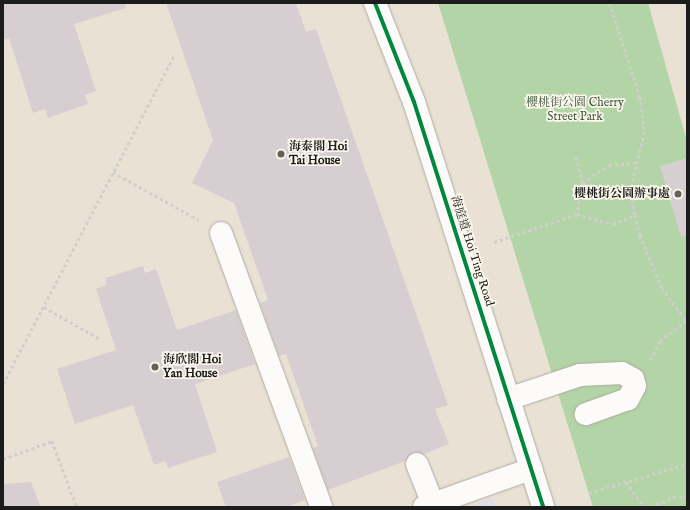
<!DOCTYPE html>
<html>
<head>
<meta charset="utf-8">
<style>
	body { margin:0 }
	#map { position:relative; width:690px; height:510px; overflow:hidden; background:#e9e2d4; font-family:"IM FELL English","Noto Serif TC",serif }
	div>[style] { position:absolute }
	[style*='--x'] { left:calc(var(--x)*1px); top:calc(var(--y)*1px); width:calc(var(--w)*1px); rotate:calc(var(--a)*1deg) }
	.built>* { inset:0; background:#dfdce8 }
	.green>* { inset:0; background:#b3d4a6 }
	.building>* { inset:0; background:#d7ced2 }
	.path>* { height:2.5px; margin-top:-1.25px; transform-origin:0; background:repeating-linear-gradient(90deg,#d0cfcc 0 3px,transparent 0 6px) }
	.roads { filter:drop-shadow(0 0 1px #afaba2) drop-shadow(0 0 1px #afaba2) }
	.minor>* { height:22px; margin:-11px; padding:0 11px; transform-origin:11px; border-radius:11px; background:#fcfbf9 }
	.cycleway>* { height:4px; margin:-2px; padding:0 2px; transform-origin:2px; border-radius:2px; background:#00873e }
	.dots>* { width:11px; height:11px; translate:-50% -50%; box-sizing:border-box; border:2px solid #fbf7ec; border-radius:50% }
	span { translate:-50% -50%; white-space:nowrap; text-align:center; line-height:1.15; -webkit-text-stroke:3.5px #fbf7ec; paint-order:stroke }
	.park-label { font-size:12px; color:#41583f }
	.poi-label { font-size:12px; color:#1c1c1c; font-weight:700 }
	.left { translate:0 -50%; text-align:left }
	.right { translate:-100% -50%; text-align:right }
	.street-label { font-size:12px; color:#1c1c1c }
	.frame { position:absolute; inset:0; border:4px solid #1c1c1c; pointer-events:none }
</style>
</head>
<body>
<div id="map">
	<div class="built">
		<i style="clip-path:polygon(493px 498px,496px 507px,468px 507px,473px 505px)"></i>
	</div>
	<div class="green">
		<i style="clip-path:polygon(438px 3px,648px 3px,687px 141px,687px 507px,593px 507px)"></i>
	</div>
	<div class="building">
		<i style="clip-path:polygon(3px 3px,125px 3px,126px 8px,74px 24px,96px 91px,85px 95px,88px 104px,48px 118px,45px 109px,33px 113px,9px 38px,3px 40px)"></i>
		<i style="clip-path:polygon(166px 3px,296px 3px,306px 32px,316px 29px,448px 405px,435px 409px,449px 444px,424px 454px,413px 452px,405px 461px,328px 490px,313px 448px,318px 446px,286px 354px,279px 356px,260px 303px,268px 300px,234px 203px,192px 183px,213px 140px)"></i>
		<i style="clip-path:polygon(687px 158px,687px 236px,681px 237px,660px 166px)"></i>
		<i style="clip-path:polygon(143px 266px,145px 273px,156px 269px,177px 330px,236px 310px,255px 364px,195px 384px,217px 452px,168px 468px,165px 461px,154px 465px,133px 405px,75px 424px,57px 369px,116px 350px,96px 289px,107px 285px,105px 278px)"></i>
		<i style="clip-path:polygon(289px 457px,305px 500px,286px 507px,226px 507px,217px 482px)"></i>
		<i style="clip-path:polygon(31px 482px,41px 507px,3px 507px,3px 484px)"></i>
	</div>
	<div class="path">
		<i style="--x:610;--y:3;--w:99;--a:72.3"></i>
		<i style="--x:640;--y:97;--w:35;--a:82"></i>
		<i style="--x:645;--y:132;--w:58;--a:104"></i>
		<i style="--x:631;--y:188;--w:27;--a:82"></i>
		<i style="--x:635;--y:215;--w:21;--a:76"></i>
		<i style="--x:640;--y:235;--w:57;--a:67.5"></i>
		<i style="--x:662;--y:288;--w:42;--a:53.7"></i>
		<i style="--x:576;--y:157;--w:27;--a:75"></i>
		<i style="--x:583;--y:183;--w:32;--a:101"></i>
		<i style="--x:113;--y:172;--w:98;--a:29.2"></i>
		<i style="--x:583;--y:183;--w:32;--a:-35"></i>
		<i style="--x:609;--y:165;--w:27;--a:-4"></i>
		<i style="--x:494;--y:242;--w:88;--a:-18.6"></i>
		<i style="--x:577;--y:214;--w:37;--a:16"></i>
		<i style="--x:613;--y:224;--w:24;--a:-22"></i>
		<i style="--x:44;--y:307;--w:64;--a:29.7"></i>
		<i style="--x:650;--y:360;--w:21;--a:-62"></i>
		<i style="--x:660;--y:341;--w:33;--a:-38"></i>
		<i style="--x:3;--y:384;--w:369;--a:-62.5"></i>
		<i style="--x:3;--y:459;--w:52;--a:-20.2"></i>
		<i style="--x:52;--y:441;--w:71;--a:69.3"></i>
		<i style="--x:626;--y:482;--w:31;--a:54"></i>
		<i style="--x:589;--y:493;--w:102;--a:-16.5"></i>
		<i style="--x:651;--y:507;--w:24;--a:-24"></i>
		<i style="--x:673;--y:497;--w:14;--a:-4"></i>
	</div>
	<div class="roads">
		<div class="minor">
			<i style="--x:375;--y:3;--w:106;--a:68.5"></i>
			<i style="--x:414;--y:102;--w:425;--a:72.3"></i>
			<i style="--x:221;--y:233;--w:292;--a:69.9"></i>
			<i style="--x:508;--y:399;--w:76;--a:-18.4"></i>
			<i style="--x:580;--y:375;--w:42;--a:-2.7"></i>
			<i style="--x:622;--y:373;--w:13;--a:29"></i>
			<i style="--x:633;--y:379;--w:7;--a:74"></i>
			<i style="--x:635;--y:386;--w:15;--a:118"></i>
			<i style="--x:628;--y:399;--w:45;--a:160.3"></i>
			<i style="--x:417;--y:464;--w:43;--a:68.2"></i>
			<i style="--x:424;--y:507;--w:114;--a:-19.6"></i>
		</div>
	</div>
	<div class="cycleway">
		<i style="--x:375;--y:3;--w:106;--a:68.5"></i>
		<i style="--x:414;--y:102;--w:425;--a:72.3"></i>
	</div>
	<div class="dots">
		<i style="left:281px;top:154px;background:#64615c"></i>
		<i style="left:678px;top:194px;background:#64615c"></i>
		<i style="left:155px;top:367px;background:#64615c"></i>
	</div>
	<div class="park-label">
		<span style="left:575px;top:110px">櫻桃街公園 Cherry<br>Street Park</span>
	</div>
	<div class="poi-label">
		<span class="left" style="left:289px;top:154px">海泰閣 Hoi<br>Tai House</span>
		<span class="right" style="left:670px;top:194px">櫻桃街公園辦事處</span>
		<span class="left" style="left:163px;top:367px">海欣閣 Hoi<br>Yan House</span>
	</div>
	<div class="street-label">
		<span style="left:472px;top:251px;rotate:72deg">海庭道 Hoi Ting Road</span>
	</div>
	<div class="frame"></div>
</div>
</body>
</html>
